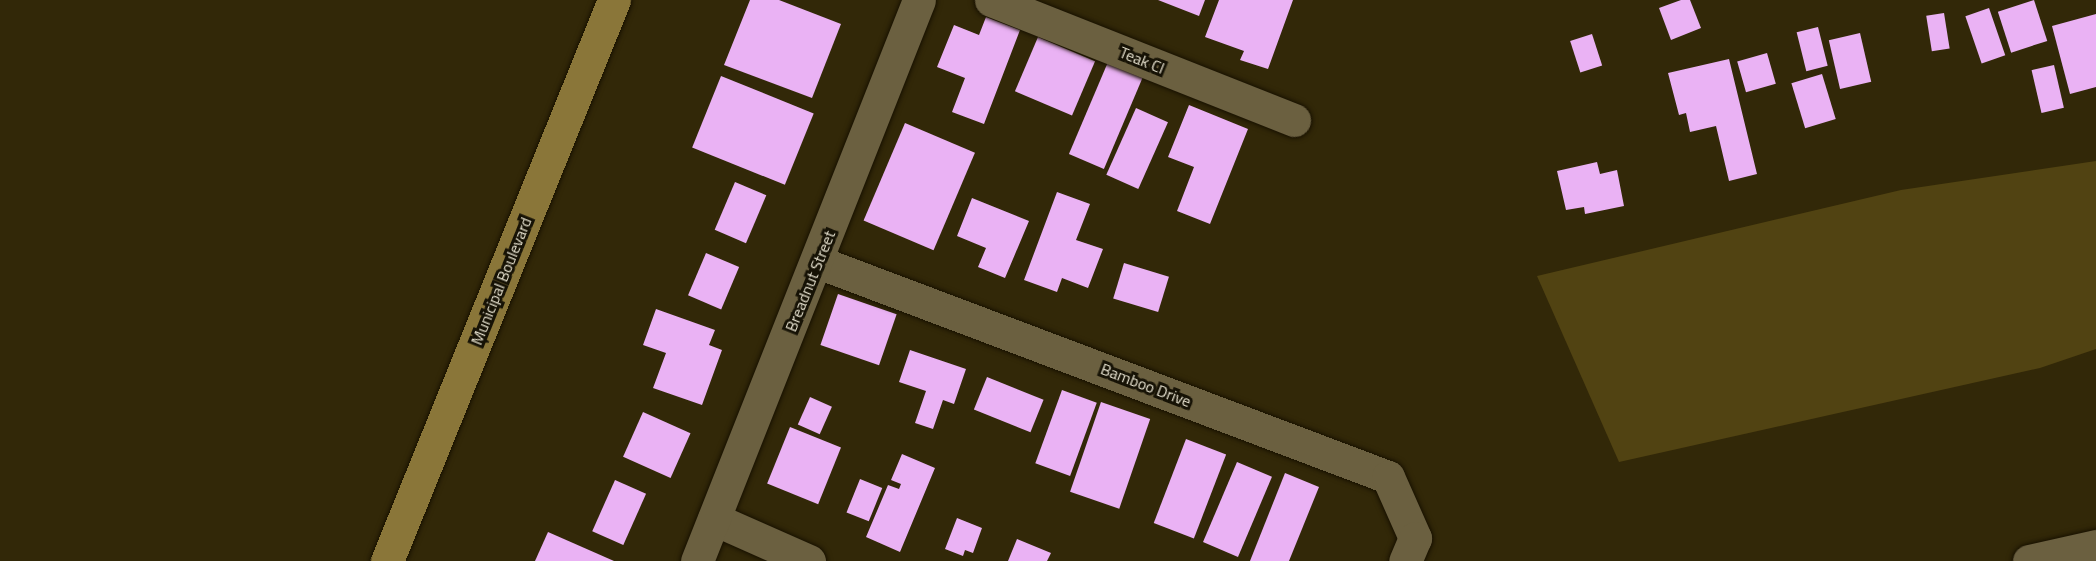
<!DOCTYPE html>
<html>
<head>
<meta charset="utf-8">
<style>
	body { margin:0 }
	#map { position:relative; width:2096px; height:561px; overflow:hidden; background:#322808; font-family:"Titillium Web",sans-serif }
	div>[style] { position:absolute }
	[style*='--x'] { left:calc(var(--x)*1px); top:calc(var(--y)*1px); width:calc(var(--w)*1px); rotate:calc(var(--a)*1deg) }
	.green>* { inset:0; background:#514312 }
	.building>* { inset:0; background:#eab2f4; transform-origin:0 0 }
	.roads { filter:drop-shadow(0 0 2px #181100) drop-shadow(0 0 2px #181100) }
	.minor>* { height:33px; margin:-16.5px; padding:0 16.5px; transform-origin:16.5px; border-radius:16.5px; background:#6b6040 }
	.major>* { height:33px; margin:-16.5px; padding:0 16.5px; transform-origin:16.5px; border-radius:16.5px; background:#8a7639 }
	span { translate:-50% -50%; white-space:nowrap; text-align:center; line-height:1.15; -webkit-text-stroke:6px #161205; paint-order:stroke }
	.street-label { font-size:16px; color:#e5e0ce }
</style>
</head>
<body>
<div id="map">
	<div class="green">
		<i style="clip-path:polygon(2096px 161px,2096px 349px,2040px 368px,1619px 462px,1537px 276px,1901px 190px)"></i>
	</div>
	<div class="building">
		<i style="clip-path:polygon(750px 0,779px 0,841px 24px,812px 98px,724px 65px)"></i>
		<i style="clip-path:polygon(1158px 0,1205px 0,1199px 16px)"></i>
		<i style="clip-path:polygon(1219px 0,1293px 0,1268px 69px,1240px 60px,1244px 51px,1205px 37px)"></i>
		<i style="clip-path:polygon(1681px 0,1690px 0,1701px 28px,1671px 40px,1659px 8px)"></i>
		<i style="left:2034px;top:0;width:43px;height:38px;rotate:72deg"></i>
		<i style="left:1989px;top:8px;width:50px;height:25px;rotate:71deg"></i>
		<i style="left:1944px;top:13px;width:36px;height:18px;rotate:81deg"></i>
		<i style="clip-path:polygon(2096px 14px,2096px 87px,2070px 94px,2052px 26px)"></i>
		<i style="clip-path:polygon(986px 17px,1020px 30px,984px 124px,952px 112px,965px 78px,937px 67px,954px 25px,979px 35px)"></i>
		<i style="left:1818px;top:27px;width:40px;height:22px;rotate:76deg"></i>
		<i style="left:1860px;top:33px;width:50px;height:32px;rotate:77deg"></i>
		<i style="left:1592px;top:34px;width:33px;height:23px;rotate:72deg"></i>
		<i style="left:1038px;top:37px;width:62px;height:59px;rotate:23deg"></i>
		<i style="left:1767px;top:53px;width:32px;height:31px;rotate:74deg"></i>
		<i style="clip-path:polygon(1729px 59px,1757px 174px,1729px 181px,1716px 126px,1690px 132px,1686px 113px,1679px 115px,1668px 73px)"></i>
		<i style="left:1108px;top:62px;width:38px;height:100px;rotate:23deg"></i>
		<i style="left:2054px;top:65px;width:44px;height:23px;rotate:77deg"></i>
		<i style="left:1822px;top:74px;width:47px;height:32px;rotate:73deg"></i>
		<i style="left:721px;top:76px;width:100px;height:77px;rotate:22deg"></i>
		<i style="clip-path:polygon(1189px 105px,1248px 129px,1210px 224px,1177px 211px,1194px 167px,1168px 157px)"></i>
		<i style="left:1136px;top:108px;width:35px;height:73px;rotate:24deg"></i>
		<i style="left:905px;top:123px;width:76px;height:106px;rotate:23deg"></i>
		<i style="clip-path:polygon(1597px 162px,1600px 174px,1617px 170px,1624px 206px,1585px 214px,1584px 207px,1566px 210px,1557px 171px)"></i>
		<i style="left:735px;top:182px;width:34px;height:52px;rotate:23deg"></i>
		<i style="clip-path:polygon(1057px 192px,1090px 204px,1076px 240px,1103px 249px,1088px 288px,1062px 278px,1057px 292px,1024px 280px)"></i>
		<i style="clip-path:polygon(972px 198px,1029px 221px,1005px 278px,978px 267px,986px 248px,957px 236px)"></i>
		<i style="left:706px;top:253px;width:36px;height:46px;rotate:23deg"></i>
		<i style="left:1124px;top:263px;width:47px;height:37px;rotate:17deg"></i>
		<i style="left:838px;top:294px;width:62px;height:54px;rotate:19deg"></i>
		<i style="clip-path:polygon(656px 309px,715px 330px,709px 345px,722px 350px,702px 405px,653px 388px,666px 353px,643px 345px)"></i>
		<i style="clip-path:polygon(910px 350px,966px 369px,954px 404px,943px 400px,933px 429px,915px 423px,926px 391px,899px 382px)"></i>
		<i style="left:987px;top:377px;width:61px;height:35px;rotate:22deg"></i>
		<i style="left:1062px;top:390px;width:37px;height:78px;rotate:20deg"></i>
		<i style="left:810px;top:397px;width:24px;height:30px;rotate:24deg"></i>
		<i style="left:1101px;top:402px;width:52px;height:95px;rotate:19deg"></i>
		<i style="left:643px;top:412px;width:52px;height:49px;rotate:24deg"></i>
		<i style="left:790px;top:427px;width:55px;height:61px;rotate:22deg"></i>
		<i style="left:1186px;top:439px;width:43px;height:90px;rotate:21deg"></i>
		<i style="clip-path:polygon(902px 454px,935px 468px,900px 552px,866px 537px,888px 485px,899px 489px,901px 484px,891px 480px)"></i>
		<i style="left:1237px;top:462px;width:38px;height:87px;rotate:23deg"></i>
		<i style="clip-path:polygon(1285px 473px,1319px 487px,1289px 561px,1250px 561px)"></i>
		<i style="left:860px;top:479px;width:24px;height:36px;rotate:22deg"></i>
		<i style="left:615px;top:480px;width:34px;height:56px;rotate:24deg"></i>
		<i style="clip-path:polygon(957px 518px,982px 528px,973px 553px,965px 550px,963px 556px,945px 549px)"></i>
		<i style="clip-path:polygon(548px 532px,614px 561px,535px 561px)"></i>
		<i style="clip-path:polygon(1017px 539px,1051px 553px,1047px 561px,1008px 561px)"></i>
	</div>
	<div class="roads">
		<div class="minor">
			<i style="--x:991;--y:0;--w:326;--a:21.6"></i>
			<i style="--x:818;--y:262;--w:609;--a:20.67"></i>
			<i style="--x:1388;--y:477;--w:67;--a:66.1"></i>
			<i style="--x:1415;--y:538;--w:25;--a:113"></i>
			<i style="--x:714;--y:519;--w:104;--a:23.9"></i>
			<i style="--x:697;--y:561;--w:603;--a:-68.41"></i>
			<i style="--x:2029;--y:561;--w:69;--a:-12.6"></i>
		</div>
		<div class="major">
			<i style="--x:387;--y:561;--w:605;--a:-67.97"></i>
		</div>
	</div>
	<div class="street-label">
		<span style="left:1142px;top:60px;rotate:22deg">Teak Cl</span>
		<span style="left:501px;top:281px;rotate:-68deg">Municipal Boulevard</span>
		<span style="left:810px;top:281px;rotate:-68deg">Breadnut Street</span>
		<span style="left:1146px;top:385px;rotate:21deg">Bamboo Drive</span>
	</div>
</div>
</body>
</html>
